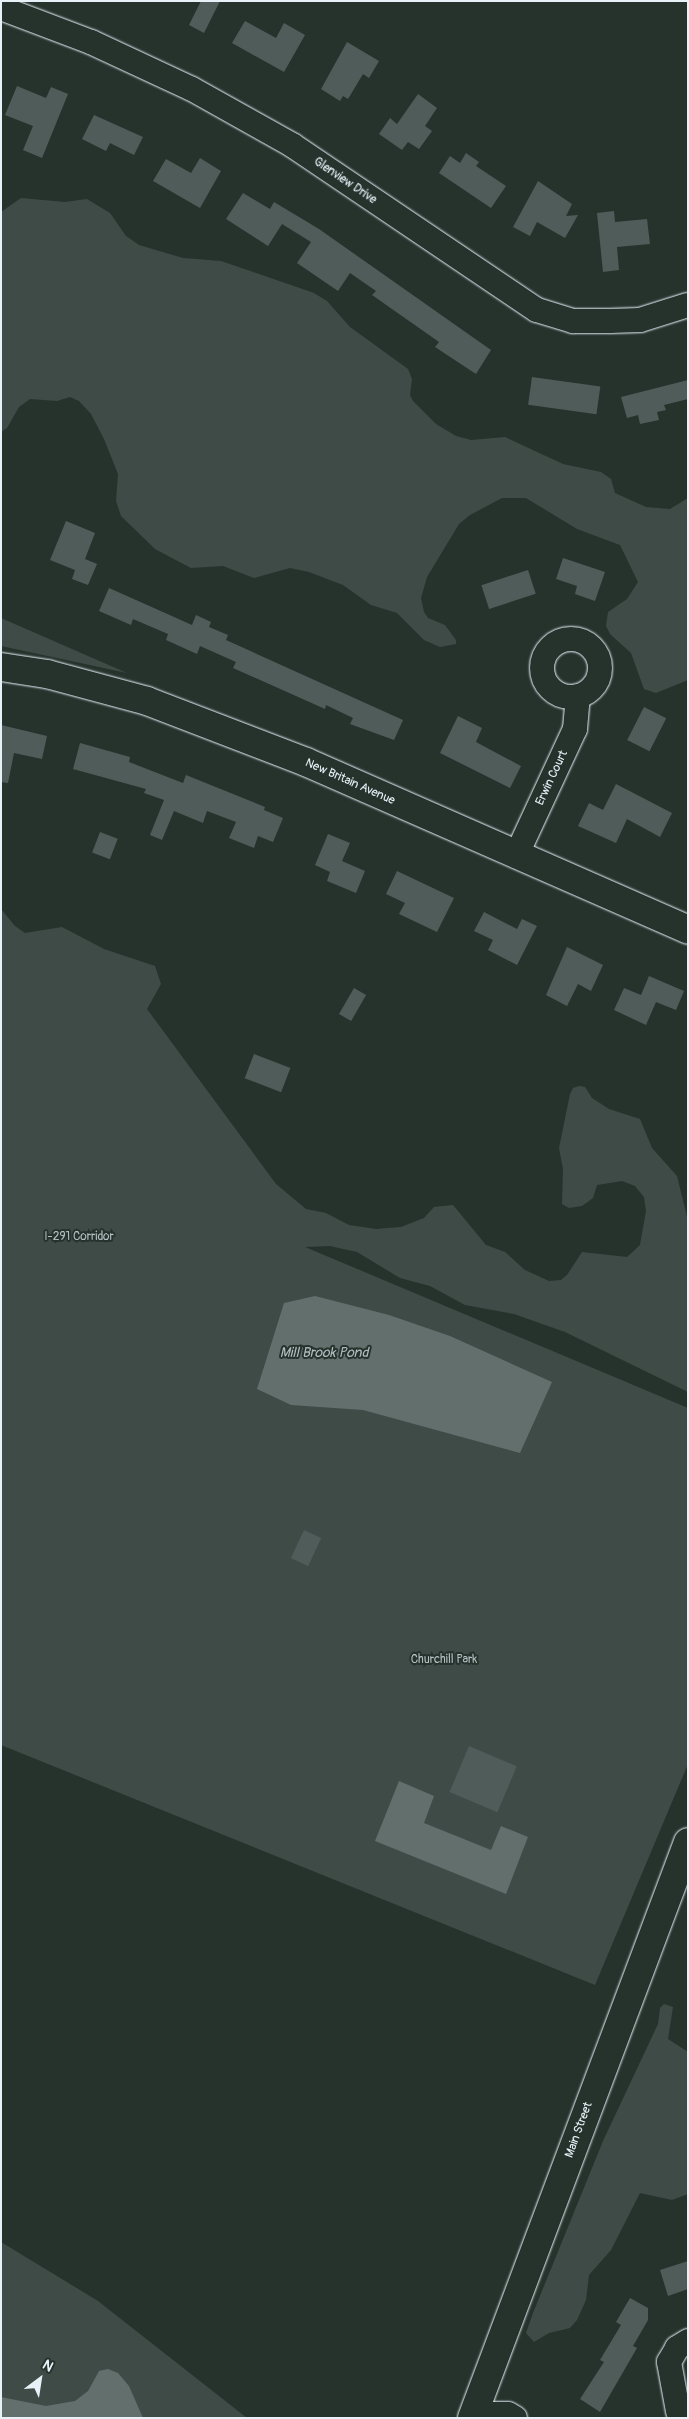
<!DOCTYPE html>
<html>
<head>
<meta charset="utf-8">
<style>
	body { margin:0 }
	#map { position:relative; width:689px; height:2419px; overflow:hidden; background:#26332d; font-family:Pangolin,sans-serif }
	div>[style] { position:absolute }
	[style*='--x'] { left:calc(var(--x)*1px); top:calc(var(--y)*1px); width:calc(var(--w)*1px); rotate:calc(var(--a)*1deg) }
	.green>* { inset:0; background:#3e4b47 }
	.water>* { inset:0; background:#636f6d }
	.building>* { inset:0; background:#505c59; transform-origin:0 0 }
	.roads { filter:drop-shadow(0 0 1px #e8f1f8) drop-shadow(0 0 1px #e8f1f8) }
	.minor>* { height:24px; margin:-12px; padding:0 12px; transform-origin:12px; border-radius:12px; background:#26332d }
	.minor>.ring { margin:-12px; padding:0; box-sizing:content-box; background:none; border:24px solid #26332d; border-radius:50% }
	.major>* { height:28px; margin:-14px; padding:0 14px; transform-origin:14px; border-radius:14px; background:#26332d }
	span { translate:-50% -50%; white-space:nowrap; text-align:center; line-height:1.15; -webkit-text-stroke:4px #26332d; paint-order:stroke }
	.street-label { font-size:12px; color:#e8f1f8 }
	.park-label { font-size:12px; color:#b5bfc3 }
	.water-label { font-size:14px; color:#b3bdc0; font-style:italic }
	.frame { position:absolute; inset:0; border:2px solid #e8f1f8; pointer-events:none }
	.north { position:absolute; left:15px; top:2354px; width:50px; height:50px; -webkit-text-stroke:4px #26332d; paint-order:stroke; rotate:31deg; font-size:14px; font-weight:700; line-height:20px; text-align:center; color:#e8f1f8 }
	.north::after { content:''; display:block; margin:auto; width:18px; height:22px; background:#e8f1f8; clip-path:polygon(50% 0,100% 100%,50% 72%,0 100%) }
</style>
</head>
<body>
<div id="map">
	<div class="green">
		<i style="clip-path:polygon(21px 198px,65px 202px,87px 199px,110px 213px,126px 236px,139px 245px,183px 258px,221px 261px,314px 293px,327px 301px,350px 327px,408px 369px,412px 379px,410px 395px,413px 401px,436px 424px,456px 436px,471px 440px,505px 437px,563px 464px,601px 472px,611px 479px,615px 493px,646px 507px,670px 509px,688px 498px,688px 680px,656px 693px,644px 689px,631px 653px,610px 634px,606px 626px,608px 612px,627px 599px,638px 582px,620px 545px,577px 529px,526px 498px,502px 498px,470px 515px,459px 524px,427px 577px,421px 598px,424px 612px,428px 618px,445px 625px,456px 640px,456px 644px,440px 647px,424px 640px,397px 613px,371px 605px,343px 585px,309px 572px,290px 568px,254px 578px,223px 566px,191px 568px,155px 549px,121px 516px,116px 501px,118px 474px,104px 439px,91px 414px,79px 401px,70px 397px,57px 401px,30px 399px,19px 407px,7px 428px,1px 432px,1px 212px)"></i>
		<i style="clip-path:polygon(1px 618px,127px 673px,1px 646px)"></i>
		<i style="clip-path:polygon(1px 909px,15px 926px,25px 933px,62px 927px,104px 949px,155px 966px,161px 984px,147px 1009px,276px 1184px,306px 1209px,326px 1213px,349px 1225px,376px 1229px,401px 1227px,424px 1218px,434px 1207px,453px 1205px,486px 1245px,505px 1252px,525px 1270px,549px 1281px,561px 1280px,567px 1275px,582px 1252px,627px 1257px,640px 1245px,646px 1211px,644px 1197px,635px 1186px,622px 1181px,597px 1185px,593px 1198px,582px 1206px,569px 1208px,562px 1204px,563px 1169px,559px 1148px,570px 1094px,573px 1088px,579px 1086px,585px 1087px,592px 1098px,609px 1109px,640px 1119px,652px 1148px,677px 1176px,688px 1221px,688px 1392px,565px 1332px,514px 1314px,465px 1305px,430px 1286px,400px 1278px,357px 1252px,330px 1246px,305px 1247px,688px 1408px,688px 1764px,595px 1985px,1px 1745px)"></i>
		<i style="clip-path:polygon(664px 2004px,673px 2007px,668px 2039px,688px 2052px,688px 2194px,672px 2200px,640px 2193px,611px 2250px,589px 2275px,586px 2300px,577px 2320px,570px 2328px,549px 2333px,534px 2342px,526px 2333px,533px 2313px,603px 2141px,658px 2024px,660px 2008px)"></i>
		<i style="clip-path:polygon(1px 2242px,98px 2301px,247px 2418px,1px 2418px)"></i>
	</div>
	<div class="water">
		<i style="clip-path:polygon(315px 1296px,389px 1315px,450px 1336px,552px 1382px,520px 1453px,363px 1410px,291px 1405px,257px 1389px,284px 1303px)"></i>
		<i style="clip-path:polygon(399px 1781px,434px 1796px,424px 1823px,491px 1850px,501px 1826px,528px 1837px,506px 1894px,375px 1841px)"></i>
		<i style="clip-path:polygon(108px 2369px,118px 2373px,129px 2386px,143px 2418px,1px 2418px,1px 2397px,46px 2406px,75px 2401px,88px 2391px,99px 2371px)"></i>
	</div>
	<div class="building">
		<i style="clip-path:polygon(201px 1px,220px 1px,204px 33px,189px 25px)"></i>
		<i style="clip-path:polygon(245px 21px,276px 38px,284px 23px,305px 35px,284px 72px,232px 43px)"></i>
		<i style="clip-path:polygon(347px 42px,379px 61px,369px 78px,363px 74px,348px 99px,343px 96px,340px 101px,321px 89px)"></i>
		<i style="clip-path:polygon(17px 86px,46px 98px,51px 87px,68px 94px,42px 158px,23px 150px,33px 126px,5px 115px)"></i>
		<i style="clip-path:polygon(418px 94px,437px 108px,425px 126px,432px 131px,419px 149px,408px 142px,402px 150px,379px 134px,390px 118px,397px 124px)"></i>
		<i style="clip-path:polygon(94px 115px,143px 137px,134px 155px,110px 143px,106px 151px,82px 139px)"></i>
		<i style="clip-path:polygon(466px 153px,479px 162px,476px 166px,506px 186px,491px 208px,439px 173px,450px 156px,460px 163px)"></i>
		<i style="clip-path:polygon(200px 158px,221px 171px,200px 208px,153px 181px,166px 159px,191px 173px)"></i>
		<i style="clip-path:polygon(538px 181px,572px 204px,566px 216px,578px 215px,565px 238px,537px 222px,530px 236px,513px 227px)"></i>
		<i style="clip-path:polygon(243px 193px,270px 209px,274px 202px,319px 229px,491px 350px,476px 374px,435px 347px,439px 342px,372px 295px,376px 291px,350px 273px,338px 291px,297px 263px,311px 242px,282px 224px,268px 246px,226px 219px)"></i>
		<i style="clip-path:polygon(614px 211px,615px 222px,647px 219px,650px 244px,617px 247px,619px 270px,603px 272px,597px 213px)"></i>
		<i style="left:532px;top:377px;width:69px;height:28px;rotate:8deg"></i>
		<i style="clip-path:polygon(688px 380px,688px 399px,664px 405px,666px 410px,657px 412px,659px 420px,640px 424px,638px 415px,627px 418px,621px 397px)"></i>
		<i style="clip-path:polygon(66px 521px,95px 533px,85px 559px,97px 564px,88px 585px,72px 579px,75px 570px,50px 560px)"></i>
		<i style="clip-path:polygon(563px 558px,605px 572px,595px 601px,575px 594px,577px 586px,556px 579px)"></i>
		<i style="left:528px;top:570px;width:25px;height:49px;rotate:72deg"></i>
		<i style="clip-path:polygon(109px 588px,192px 625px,196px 615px,211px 622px,209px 627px,228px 635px,226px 640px,403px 720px,394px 740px,350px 724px,353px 718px,326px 705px,325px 709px,233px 668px,236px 662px,200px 646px,197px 654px,166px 640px,168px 634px,133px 619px,131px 625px,99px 611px)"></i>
		<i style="left:644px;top:707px;width:25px;height:37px;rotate:27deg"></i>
		<i style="clip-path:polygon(458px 716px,482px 728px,476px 742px,521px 766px,510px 788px,440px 753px)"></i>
		<i style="clip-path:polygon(1px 725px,47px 736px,42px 759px,14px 753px,8px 783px,1px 782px)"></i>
		<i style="clip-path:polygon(80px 743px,130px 757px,129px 762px,183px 783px,186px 775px,265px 807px,264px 810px,283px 818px,273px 842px,258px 836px,254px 848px,229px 838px,236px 822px,207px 811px,203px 823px,174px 811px,162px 840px,150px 835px,164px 800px,144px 793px,146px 789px,73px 769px)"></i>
		<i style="clip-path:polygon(616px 784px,672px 813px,660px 837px,627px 819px,616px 843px,578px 826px,589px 803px,603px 810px)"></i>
		<i style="left:100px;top:832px;width:19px;height:22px;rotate:21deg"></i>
		<i style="clip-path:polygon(328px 834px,350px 843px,342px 861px,365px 871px,356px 893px,327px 881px,330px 872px,315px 865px)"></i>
		<i style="clip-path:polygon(397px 871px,454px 898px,437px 932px,399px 914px,405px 903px,386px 894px)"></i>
		<i style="clip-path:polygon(484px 912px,517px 929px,522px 919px,537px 926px,517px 965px,488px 950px,493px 940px,474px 931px)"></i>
		<i style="clip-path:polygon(567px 947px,603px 965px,591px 991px,578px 984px,567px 1006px,546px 995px)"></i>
		<i style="clip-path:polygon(649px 976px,684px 991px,676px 1010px,656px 1002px,646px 1025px,614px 1010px,624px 988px,641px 995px)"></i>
		<i style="left:354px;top:988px;width:14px;height:30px;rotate:30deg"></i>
		<i style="left:254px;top:1054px;width:39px;height:26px;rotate:21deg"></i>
		<i style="left:304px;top:1530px;width:19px;height:31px;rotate:25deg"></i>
		<i style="left:469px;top:1746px;width:52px;height:50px;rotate:23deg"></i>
		<i style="clip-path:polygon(688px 2261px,688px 2289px,668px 2296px,660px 2270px)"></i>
		<i style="clip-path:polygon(630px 2298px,648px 2308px,648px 2320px,633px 2346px,637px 2348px,600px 2412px,580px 2399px,604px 2362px,600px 2360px,621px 2325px,616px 2322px)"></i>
	</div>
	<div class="roads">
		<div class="minor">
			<i style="--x:1;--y:8;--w:96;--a:20.7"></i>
			<i style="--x:91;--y:42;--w:111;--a:25"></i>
			<i style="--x:192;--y:89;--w:115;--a:29.2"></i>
			<i style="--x:292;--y:145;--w:295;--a:34"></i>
			<i style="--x:537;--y:310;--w:38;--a:17"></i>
			<i style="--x:573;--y:321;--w:37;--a:0"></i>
			<i style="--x:610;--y:321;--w:30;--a:-2"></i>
			<i style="--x:640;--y:320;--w:50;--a:-17.4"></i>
			<i class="ring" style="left:542px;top:639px;width:34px;height:34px"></i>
			<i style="--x:516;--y:856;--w:140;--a:-65.1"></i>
			<i style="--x:575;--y:729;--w:33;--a:-85"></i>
			<i style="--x:678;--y:2411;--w:50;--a:-100.4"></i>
			<i style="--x:669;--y:2362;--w:16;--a:-60"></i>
			<i style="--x:677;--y:2348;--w:13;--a:-32"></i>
			<i style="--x:473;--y:2414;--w:35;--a:0"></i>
			<i style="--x:508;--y:2414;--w:8;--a:30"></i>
		</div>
		<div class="major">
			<i style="--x:1;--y:667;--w:47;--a:8.7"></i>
			<i style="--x:47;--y:674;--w:104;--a:15.1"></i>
			<i style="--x:147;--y:701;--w:170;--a:21"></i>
			<i style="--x:306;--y:762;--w:417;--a:23.7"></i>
			<i style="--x:472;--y:2418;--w:615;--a:-69.44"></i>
		</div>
	</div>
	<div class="street-label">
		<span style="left:345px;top:181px;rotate:34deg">Glenview Drive</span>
		<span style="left:552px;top:778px;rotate:-65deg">Erwin Court</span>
		<span style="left:350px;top:782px;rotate:24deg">New Britain Avenue</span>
		<span style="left:579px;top:2130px;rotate:-70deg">Main Street</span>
	</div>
	<div class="park-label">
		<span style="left:79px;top:1237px">I-291 Corridor</span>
		<span style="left:444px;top:1660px">Churchill Park</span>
	</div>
	<div class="water-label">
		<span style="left:324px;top:1353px">Mill Brook Pond</span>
	</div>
	<div class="frame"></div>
	<div class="north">N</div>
</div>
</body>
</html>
